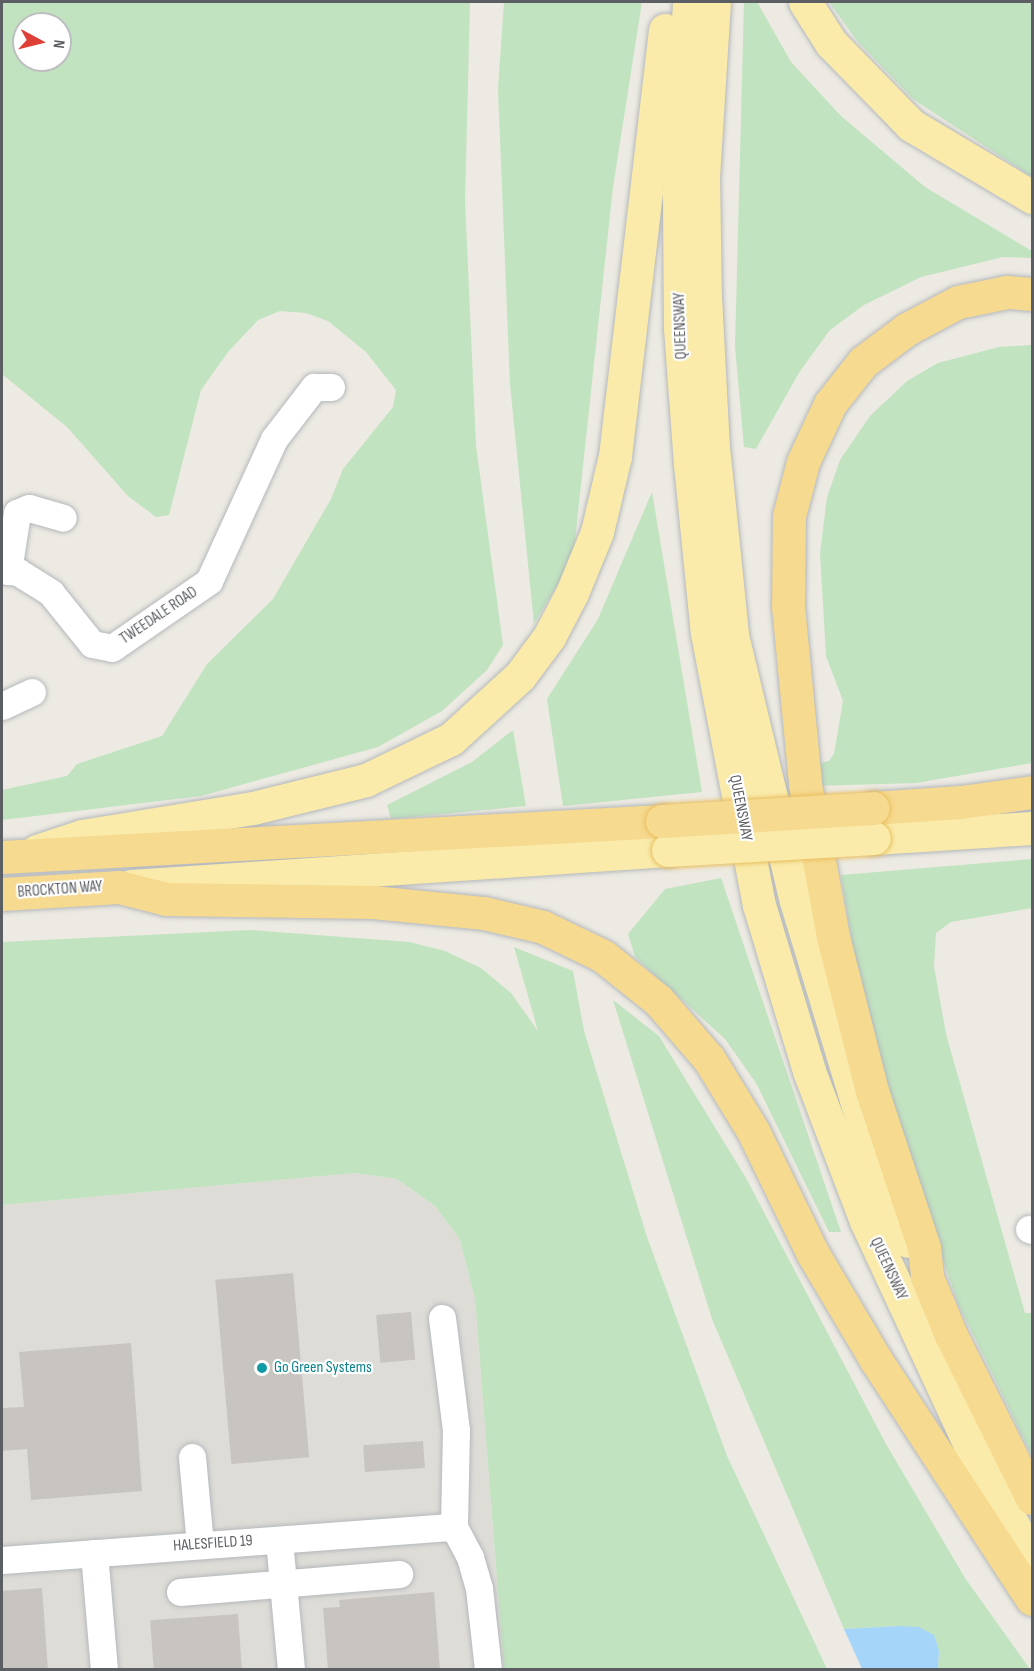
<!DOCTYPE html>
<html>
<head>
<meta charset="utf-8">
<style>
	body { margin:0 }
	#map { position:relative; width:1034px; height:1671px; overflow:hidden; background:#eceae2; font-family:"Sofia Sans Condensed",sans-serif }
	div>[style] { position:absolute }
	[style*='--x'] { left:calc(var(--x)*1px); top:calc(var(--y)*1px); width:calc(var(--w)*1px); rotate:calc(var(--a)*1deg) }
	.industrial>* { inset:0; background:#dedcd7 }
	.green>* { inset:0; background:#c1e3c0 }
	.water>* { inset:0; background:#a5d6f9 }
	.building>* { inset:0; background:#c8c5c0; transform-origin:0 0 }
	.roads { filter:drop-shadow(0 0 2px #b5b8bc) drop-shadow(0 0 2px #b5b8bc) }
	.minor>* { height:27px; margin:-13.5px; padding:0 13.5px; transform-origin:13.5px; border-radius:13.5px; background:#fff }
	.major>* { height:33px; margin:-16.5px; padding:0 16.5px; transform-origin:16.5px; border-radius:16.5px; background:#faebaa }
	.highway>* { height:33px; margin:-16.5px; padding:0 16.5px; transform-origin:16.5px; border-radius:16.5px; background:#f6da90 }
	.bridges { filter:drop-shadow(0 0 2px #e8bf60) drop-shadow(0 0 2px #e8bf60) }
	.major-bridge>* { height:33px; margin:-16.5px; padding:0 16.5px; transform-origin:16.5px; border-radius:16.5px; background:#faebaa }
	.highway-bridge>* { height:33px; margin:-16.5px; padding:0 16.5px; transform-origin:16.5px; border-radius:16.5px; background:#f6da90 }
	.dots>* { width:16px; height:16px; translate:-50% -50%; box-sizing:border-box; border:3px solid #fff; border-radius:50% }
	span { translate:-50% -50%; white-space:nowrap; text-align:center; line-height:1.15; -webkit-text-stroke:4.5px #fff; paint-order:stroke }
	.street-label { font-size:16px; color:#5b5e62 }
	.culture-label { font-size:16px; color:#0d838f }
	.left { translate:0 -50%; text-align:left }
	.frame { position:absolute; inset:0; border:3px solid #5b5e62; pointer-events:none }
	.north { position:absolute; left:12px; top:12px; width:60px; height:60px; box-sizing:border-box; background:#fff; border:2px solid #bdbfc0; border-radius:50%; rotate:97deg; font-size:16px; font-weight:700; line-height:24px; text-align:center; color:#5b5e62 }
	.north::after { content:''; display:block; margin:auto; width:21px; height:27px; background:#de4037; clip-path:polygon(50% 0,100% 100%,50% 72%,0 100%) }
</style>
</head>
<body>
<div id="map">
	<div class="industrial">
		<i style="clip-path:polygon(355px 1173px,397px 1179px,435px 1206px,460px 1240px,475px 1299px,504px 1669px,2px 1670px,2px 1205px)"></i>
	</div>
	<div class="green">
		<i style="clip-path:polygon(evenodd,2px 2px,470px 2px,465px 201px,476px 446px,503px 645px,487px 670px,442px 711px,378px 747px,201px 796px,2px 820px,2px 790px,67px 776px,77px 764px,162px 736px,207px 664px,273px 599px,331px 499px,343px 469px,393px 407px,396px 390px,366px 352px,328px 321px,306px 313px,280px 311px,258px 320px,228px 352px,201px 390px,169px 515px,156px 517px,128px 496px,68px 428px,2px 374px,2px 2px,24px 24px,60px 24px,60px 60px,24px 60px,24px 24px)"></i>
		<i style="clip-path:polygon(504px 2px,642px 2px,613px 187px,573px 559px,534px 624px,510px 384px,498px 89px)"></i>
		<i style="clip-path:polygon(744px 2px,757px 2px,791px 62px,841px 116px,925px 187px,1032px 251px,1032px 258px,1003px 257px,921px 277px,864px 305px,830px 330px,800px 371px,756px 449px,744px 447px,735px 346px)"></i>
		<i style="clip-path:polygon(829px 2px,1032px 2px,1032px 177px,913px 99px,858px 42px)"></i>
		<i style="clip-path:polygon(1032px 345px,1032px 763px,916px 783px,814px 786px,811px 766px,829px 761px,834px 754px,843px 701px,826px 656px,820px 554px,827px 497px,840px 460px,870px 416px,907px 381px,938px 363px,999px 347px)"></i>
		<i style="clip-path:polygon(652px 492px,702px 792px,563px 806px,547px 699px,598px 619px)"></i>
		<i style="clip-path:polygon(513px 730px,526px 806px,391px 819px,387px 805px,472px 762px)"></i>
		<i style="clip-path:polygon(1032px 859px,1032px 908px,951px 922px,936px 933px,934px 967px,946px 1034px,1025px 1313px,1032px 1313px,1032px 1456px,958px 1304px,924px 1205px,862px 1001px,841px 875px)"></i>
		<i style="clip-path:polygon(721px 878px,841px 1232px,829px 1232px,756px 1083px,725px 1039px,635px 957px,628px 934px,665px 889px)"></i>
		<i style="clip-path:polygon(250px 930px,409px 942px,445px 951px,481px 968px,511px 993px,538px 1031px,514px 947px,573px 971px,584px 1031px,647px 1237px,727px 1456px,827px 1669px,504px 1669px,475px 1299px,460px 1240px,435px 1206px,397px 1179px,355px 1173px,2px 1205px,2px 942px)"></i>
		<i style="clip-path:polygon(613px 1000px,659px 1036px,746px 1178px,886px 1444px,965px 1578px,1030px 1669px,938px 1669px,939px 1651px,898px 1626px,844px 1629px,712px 1319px)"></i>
	</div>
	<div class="water">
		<i style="clip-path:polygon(898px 1626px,919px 1627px,934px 1635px,939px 1651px,938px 1669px,862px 1669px,844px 1629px)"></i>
	</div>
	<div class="building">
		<i style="left:293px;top:1273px;width:185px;height:78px;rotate:85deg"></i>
		<i style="left:411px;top:1312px;width:48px;height:35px;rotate:85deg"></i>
		<i style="clip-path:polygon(131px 1343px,142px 1491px,31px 1500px,27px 1449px,2px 1451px,2px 1408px,24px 1407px,19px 1352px)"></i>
		<i style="left:423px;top:1441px;width:27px;height:60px;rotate:86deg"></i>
		<i style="clip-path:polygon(42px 1588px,48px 1670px,2px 1670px,2px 1591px)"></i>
		<i style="clip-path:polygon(434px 1592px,440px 1670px,328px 1670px,323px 1608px,340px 1607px,339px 1600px)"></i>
		<i style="left:238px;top:1614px;width:56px;height:88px;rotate:86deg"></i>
	</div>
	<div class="roads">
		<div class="minor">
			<i style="--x:2;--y:570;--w:16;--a:7"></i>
			<i style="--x:18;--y:572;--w:39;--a:32"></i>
			<i style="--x:51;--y:593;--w:65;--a:51.2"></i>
			<i style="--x:92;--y:644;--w:20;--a:11"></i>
			<i style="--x:112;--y:648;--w:118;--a:-34.6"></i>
			<i style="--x:209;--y:581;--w:156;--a:-65.4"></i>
			<i style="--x:274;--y:439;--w:66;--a:-52.4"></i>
			<i style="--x:314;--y:387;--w:17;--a:0"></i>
			<i style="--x:8;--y:571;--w:59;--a:-81.2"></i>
			<i style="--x:17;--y:513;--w:13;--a:-23"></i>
			<i style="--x:29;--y:508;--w:35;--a:16"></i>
			<i style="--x:2;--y:706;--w:33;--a:-25"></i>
			<i style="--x:1029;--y:1229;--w:3;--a:18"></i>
			<i style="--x:442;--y:1318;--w:113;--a:82.9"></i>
			<i style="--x:456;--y:1430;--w:97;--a:91.2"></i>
			<i style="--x:192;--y:1457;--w:88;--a:84.8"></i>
			<i style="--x:279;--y:1540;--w:131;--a:84.7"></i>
			<i style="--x:94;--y:1553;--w:117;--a:85.1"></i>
			<i style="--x:2;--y:1560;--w:453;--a:-4.2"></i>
			<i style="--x:454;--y:1527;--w:34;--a:62"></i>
			<i style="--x:470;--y:1557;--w:32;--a:74"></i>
			<i style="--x:479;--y:1588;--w:82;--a:83.7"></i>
			<i style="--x:180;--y:1592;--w:220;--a:-4.7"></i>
		</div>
		<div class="major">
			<i style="--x:689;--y:2;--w:194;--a:93"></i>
			<i style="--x:679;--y:196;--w:132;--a:89.6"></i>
			<i style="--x:680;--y:328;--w:136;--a:85.8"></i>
			<i style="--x:690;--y:464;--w:170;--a:84.3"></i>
			<i style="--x:707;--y:633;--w:277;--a:79.2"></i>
			<i style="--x:759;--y:905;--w:173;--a:73.2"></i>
			<i style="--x:809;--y:1071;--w:160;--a:69.2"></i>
			<i style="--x:866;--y:1221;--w:249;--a:65.1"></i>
			<i style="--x:971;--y:1447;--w:128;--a:61.6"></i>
			<i style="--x:714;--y:2;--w:173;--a:93.6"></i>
			<i style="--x:703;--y:175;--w:121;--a:89.1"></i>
			<i style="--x:705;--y:296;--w:151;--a:87"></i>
			<i style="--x:713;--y:447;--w:189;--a:84.2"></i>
			<i style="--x:732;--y:635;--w:274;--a:76.5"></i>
			<i style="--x:796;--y:901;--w:259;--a:73.2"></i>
			<i style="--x:871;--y:1149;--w:99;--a:68.1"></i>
			<i style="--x:805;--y:2;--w:49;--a:57.6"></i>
			<i style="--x:831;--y:43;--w:115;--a:45.7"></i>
			<i style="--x:911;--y:125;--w:141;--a:30.8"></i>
			<i style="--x:874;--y:838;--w:158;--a:-3.6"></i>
			<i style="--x:37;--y:851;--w:47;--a:-18.4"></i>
			<i style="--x:82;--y:836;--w:173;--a:-9.3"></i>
			<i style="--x:253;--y:808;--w:116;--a:-13.9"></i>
			<i style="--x:366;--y:780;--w:94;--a:-25.8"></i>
			<i style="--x:451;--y:739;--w:93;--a:-42.4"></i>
			<i style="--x:520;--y:676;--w:49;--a:-53.4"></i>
			<i style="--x:549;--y:637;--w:50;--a:-62.4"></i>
			<i style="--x:572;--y:593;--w:66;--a:-67.7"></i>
			<i style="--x:597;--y:532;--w:78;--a:-76.7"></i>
			<i style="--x:615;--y:456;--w:429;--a:-83.3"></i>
			<i style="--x:131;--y:886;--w:538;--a:-3.84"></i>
		</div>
		<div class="highway">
			<i style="--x:1032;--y:294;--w:25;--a:-175"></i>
			<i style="--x:1007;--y:292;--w:50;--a:168.5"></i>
			<i style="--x:958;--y:302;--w:58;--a:152.1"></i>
			<i style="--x:907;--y:329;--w:55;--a:143.1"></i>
			<i style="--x:863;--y:362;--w:53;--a:128.2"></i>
			<i style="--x:830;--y:404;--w:64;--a:115"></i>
			<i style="--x:803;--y:462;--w:56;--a:104.5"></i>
			<i style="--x:789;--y:516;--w:90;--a:90.6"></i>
			<i style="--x:788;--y:606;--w:179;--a:84.5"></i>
			<i style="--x:805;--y:784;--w:156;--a:79.6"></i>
			<i style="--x:833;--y:937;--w:159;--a:75.8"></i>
			<i style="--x:872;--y:1091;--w:164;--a:71.6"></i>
			<i style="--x:924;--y:1247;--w:30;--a:84"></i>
			<i style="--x:927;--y:1277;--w:63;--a:67.5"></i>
			<i style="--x:951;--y:1335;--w:182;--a:63.6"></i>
			<i style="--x:873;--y:808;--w:88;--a:-3.9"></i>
			<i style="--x:961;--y:802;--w:72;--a:-8"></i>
			<i style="--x:2;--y:857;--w:661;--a:-3.12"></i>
			<i style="--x:2;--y:894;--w:117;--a:-3.4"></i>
			<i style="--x:119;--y:887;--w:49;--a:14.3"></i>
			<i style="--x:166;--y:899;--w:207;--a:0.8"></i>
			<i style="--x:373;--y:902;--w:112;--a:5.7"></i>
			<i style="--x:484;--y:913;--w:61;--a:13.3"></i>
			<i style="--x:543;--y:927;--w:67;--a:25.8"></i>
			<i style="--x:603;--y:956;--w:70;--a:38.7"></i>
			<i style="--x:658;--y:1000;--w:78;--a:49.2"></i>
			<i style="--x:709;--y:1059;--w:84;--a:58.6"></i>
			<i style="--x:753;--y:1131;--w:137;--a:64"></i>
			<i style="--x:813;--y:1254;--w:123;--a:59.3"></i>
			<i style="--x:876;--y:1360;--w:285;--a:56.9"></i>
		</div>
	</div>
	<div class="bridges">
		<div class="major-bridge">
			<i style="--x:668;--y:850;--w:206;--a:-3.3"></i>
		</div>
		<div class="highway-bridge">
			<i style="--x:662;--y:821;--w:211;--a:-3.5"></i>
		</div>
	</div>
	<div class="dots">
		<i style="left:262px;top:1368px;background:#0f9aa8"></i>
	</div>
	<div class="street-label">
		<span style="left:681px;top:326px;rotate:-92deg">QUEENSWAY</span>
		<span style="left:159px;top:616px;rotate:-34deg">TWEEDALE ROAD</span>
		<span style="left:740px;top:808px;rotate:79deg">QUEENSWAY</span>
		<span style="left:60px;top:890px;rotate:-4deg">BROCKTON WAY</span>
		<span style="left:888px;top:1269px;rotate:65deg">QUEENSWAY</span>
		<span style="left:213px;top:1544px;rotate:-4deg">HALESFIELD 19</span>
	</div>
	<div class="culture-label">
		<span class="left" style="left:274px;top:1368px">Go Green Systems</span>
	</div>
	<div class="frame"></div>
	<div class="north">N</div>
</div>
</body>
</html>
